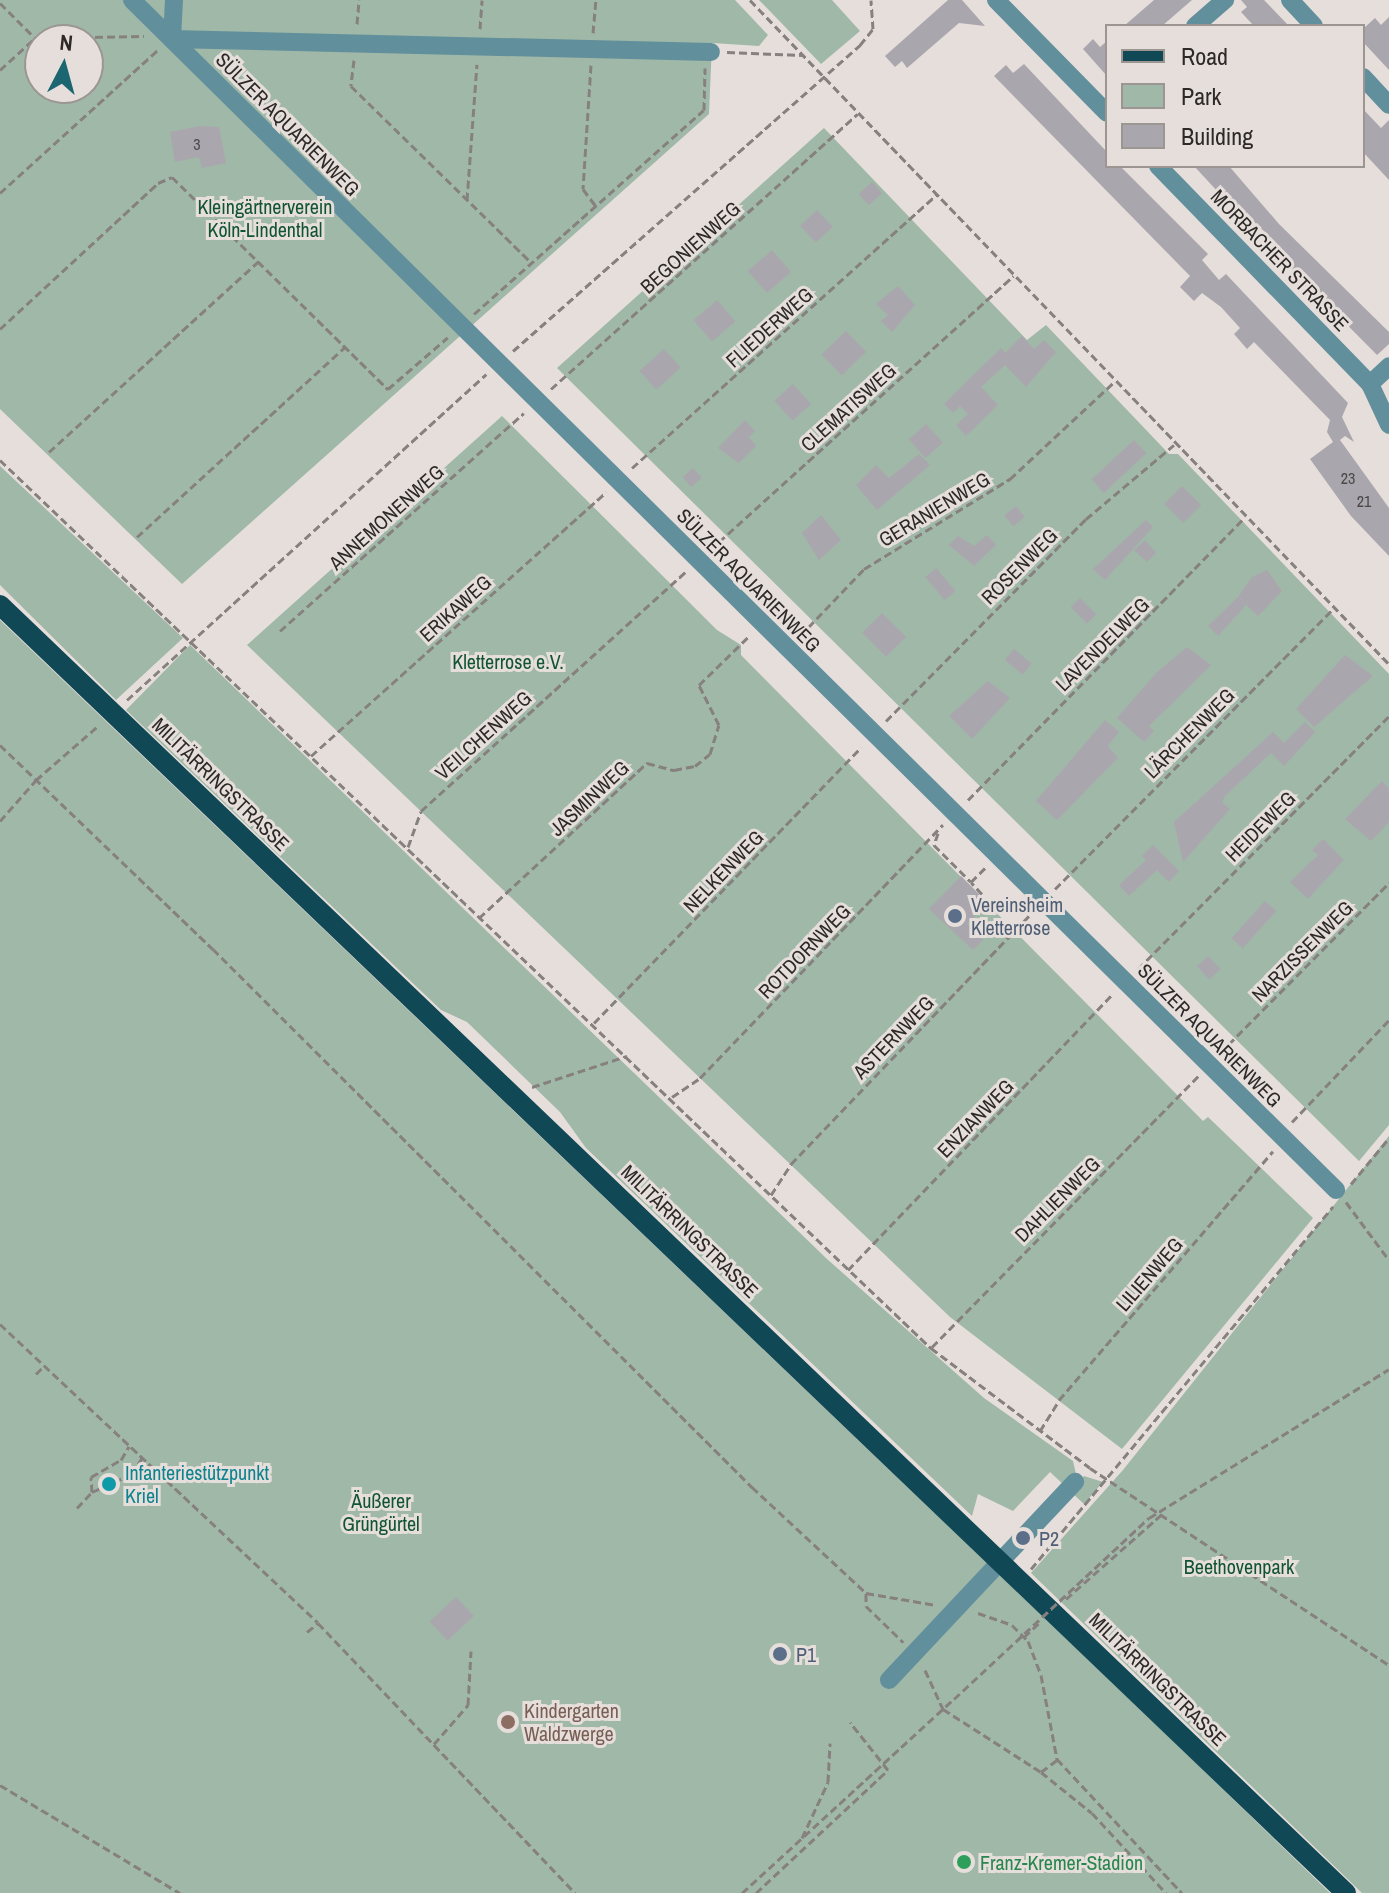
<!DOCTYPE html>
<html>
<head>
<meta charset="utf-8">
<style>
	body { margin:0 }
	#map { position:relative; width:1389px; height:1893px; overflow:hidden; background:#e6deda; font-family:"Archivo Narrow",sans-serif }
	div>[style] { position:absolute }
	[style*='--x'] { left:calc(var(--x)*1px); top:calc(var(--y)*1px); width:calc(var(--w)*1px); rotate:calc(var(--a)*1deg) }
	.green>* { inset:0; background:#a0b8a8 }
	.building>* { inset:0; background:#aaa6ad; transform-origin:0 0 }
	.path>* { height:3px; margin-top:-1.5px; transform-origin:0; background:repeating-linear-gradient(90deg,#86817e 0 8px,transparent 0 12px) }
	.minor>* { height:18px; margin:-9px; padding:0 9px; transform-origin:9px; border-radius:9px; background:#628f9c }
	.major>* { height:20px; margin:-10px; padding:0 10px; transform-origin:10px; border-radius:10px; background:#104855 }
	.path-bridge>* { height:3px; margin-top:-1.5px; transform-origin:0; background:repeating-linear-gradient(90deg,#86817e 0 8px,transparent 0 12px) }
	.dots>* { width:22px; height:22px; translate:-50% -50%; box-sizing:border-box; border:4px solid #e6deda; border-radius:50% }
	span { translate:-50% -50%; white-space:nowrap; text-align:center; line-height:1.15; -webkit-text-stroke:6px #e6deda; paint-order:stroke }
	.number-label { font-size:16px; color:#4c4848 }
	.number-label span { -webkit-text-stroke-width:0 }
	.street-label { font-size:20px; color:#2c2927 }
	.park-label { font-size:20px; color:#105433 }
	.service-label { font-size:20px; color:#4e5e75 }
	.left { translate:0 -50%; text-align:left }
	.culture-label { font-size:20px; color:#0d838f }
	.education-label { font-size:20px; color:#785e54 }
	.leisure-label { font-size:20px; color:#27864d }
	.legend { position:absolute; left:1105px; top:24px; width:260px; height:144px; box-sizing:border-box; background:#e6deda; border:2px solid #9c9692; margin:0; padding:10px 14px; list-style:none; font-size:24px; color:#2c2927 }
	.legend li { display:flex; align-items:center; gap:16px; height:40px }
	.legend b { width:40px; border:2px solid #9c9692 }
	.north { position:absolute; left:24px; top:24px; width:80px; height:80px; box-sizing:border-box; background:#e6deda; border:2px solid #9c9692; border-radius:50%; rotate:6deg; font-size:22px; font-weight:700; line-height:32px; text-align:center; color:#2c2927 }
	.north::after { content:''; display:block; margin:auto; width:28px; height:36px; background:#1b6670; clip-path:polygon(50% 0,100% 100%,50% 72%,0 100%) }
</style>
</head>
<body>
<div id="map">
	<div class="green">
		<i style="clip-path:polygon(evenodd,0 0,735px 0,768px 35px,759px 46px,712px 43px,709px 114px,182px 584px,0 409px,0 0,40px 40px,88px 40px,88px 88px,40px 88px,40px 40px)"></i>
		<i style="clip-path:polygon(759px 0,832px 0,860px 31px,821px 64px)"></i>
		<i style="clip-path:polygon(824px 128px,1027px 340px,1046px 325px,1169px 454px,1178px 454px,1389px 674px,1389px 1125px,1359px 1161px,557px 368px)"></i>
		<i style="clip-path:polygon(502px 416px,717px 630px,741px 645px,741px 655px,1203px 1121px,1208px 1117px,1313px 1218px,1122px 1449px,950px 1317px,247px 645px)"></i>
		<i style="clip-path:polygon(0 466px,183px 638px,116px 700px,0 585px)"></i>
		<i style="clip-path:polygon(0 620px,1170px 1738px,1330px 1893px,0 1893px)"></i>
		<i style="clip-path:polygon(190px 645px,827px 1259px,984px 1398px,1073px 1461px,1076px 1474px,1065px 1486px,1050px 1472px,1013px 1511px,978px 1494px,972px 1516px,586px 1148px,560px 1112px,467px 1022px,441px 1010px,126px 710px)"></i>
		<i style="clip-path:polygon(1389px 1136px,1389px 1893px,1362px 1893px,1031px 1573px,1123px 1470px)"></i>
		<i style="clip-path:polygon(1084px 1476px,1103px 1482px,1084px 1504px,1070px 1491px)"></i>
	</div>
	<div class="building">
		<i style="clip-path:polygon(948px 0,962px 0,985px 26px,959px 23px,907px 68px,902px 61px,895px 67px,885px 56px)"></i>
		<i style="clip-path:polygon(1154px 0,1192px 0,1162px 26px,1124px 26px)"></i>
		<i style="clip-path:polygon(1241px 0,1264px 0,1289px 26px,1254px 26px,1241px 12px,1247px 7px)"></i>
		<i style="clip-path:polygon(1389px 17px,1389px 70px,1363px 42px,1363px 29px,1375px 18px,1381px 25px)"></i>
		<i style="clip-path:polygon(1093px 39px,1100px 47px,1107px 41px,1107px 76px,1083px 49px)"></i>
		<i style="clip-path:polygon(1024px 64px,1107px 152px,1107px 166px,1120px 166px,1208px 254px,1202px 260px,1219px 280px,1226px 274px,1348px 403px,1342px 417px,1354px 442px,1345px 436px,1340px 440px,1389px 508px,1389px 556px,1351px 516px,1310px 459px,1333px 442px,1327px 432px,1330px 420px,1254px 342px,1247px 349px,1234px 334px,1240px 328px,1221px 307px,1202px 293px,1194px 301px,1180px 287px,1190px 276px,994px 76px,1006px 65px,1013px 73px)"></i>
		<i style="clip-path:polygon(1363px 109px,1381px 128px,1389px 120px,1389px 180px,1363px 152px)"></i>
		<i style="clip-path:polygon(200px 126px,219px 127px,226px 163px,202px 168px,199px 157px,175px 162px,170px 132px)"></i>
		<i style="clip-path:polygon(1194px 166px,1229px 166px,1279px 224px,1389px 332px,1389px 344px,1377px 355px,1263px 240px,1268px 235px,1248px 216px,1244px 220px)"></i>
		<i style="left:872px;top:182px;width:15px;height:18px;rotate:48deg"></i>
		<i style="left:817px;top:210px;width:23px;height:23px;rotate:47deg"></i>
		<i style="left:772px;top:250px;width:29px;height:32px;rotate:49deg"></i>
		<i style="clip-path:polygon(898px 286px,915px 305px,892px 332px,881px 321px,888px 315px,876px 304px)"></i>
		<i style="left:717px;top:300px;width:28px;height:31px;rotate:49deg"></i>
		<i style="left:846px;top:331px;width:29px;height:34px;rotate:46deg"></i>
		<i style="clip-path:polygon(1022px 336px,1034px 349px,1044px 340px,1056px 352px,1026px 387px,1005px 365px,981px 387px,998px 405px,966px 436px,956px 425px,968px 414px,960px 406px,953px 413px,944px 404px,1001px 348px,1005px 353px)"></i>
		<i style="left:664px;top:349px;width:25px;height:33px;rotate:48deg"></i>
		<i style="left:793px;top:384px;width:27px;height:25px;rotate:48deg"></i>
		<i style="clip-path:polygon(745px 420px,755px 431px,749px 437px,756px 446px,739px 463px,718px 448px)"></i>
		<i style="left:926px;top:424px;width:25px;height:23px;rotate:48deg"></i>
		<i style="left:1134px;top:440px;width:18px;height:58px;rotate:47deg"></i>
		<i style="clip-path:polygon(919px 454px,930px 465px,877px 510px,856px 485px,876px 465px,889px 478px)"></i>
		<i style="left:693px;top:468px;width:13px;height:14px;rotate:48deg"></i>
		<i style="left:1182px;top:486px;width:27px;height:25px;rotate:45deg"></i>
		<i style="left:1016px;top:506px;width:14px;height:15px;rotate:51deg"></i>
		<i style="clip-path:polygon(821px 515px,841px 540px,819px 560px,802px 533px)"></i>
		<i style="clip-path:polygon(1146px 520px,1153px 527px,1105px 580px,1093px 569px)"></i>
		<i style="clip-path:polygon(987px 535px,996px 545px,974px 566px,949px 545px,958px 536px,974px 546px)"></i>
		<i style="clip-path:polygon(1145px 540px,1156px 553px,1147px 562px,1134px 550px)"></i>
		<i style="left:936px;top:568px;width:30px;height:14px;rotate:50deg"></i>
		<i style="clip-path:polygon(1267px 570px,1282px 591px,1258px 616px,1238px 597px,1252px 577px)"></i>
		<i style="clip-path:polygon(1238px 597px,1246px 605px,1218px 636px,1208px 626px)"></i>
		<i style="left:1080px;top:598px;width:23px;height:13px;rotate:45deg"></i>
		<i style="left:882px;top:613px;width:34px;height:28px;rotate:45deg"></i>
		<i style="clip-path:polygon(1187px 647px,1211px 665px,1149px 726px,1154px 731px,1144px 742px,1117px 718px,1157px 672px)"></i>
		<i style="left:1014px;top:649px;width:23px;height:14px;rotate:40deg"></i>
		<i style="clip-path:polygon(1345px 655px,1373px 676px,1314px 727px,1296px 709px)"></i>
		<i style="clip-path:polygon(988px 681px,1010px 698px,972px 739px,949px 716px)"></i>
		<i style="clip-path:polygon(1105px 720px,1119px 732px,1108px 746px,1118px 758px,1057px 820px,1036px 801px)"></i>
		<i style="clip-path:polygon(1305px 722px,1315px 732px,1295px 754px,1284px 766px,1271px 753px,1225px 796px,1222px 802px,1230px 809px,1183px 862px,1174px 822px,1273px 732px,1284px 743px)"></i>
		<i style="clip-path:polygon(1382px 781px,1389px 788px,1389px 822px,1371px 841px,1345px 819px)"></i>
		<i style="clip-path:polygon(1323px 839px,1344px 860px,1308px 899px,1290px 882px,1318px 855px,1312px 850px)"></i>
		<i style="clip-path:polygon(1153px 845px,1179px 871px,1169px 882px,1157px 870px,1129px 896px,1119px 885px,1146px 860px,1142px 856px)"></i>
		<i style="clip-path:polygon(961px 876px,988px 903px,967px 924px,983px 940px,973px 950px,929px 909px)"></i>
		<i style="left:1265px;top:901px;width:15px;height:50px;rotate:42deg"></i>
		<i style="left:1208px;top:956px;width:18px;height:15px;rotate:47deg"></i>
		<i style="left:456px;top:1597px;width:26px;height:36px;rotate:47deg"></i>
	</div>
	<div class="path">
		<i style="--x:750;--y:0;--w:922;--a:46.1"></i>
		<i style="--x:0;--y:3;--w:49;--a:45"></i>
		<i style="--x:35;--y:38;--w:109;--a:-1.1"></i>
		<i style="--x:357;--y:24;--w:24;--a:-85"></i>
		<i style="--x:480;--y:29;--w:29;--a:-86"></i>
		<i style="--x:593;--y:33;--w:33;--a:-85"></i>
		<i style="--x:727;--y:52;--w:76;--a:2.3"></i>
		<i style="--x:354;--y:60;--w:26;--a:97"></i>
		<i style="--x:351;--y:86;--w:250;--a:44.4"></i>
		<i style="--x:591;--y:65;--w:124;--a:93.7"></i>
		<i style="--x:583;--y:189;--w:20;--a:53"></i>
		<i style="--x:0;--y:70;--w:47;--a:-42.4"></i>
		<i style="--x:0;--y:193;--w:215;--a:-42.2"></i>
		<i style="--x:467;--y:200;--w:136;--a:-85.8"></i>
		<i style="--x:474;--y:314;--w:307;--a:-41.6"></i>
		<i style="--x:704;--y:110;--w:42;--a:-88.6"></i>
		<i style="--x:0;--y:329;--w:215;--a:-42.7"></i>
		<i style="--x:158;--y:183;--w:15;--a:-23"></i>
		<i style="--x:172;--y:177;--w:303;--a:44.5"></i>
		<i style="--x:388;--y:389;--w:79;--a:-40.9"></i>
		<i style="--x:513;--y:351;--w:463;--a:-41.4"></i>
		<i style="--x:860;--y:45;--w:21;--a:-51"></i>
		<i style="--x:873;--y:29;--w:29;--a:-94"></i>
		<i style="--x:551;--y:389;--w:412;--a:-41.9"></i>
		<i style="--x:49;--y:452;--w:284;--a:-42.3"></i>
		<i style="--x:0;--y:460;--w:1287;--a:43.65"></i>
		<i style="--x:931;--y:1348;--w:199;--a:37"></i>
		<i style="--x:1090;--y:1468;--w:358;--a:33.4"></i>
		<i style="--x:632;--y:468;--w:409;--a:-41.9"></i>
		<i style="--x:137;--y:537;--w:283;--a:-42.4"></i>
		<i style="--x:710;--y:550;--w:409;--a:-42.1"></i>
		<i style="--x:280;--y:631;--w:327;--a:-41.8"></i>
		<i style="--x:800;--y:636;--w:93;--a:-46.3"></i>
		<i style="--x:864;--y:569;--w:172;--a:-31.7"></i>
		<i style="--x:1010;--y:479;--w:144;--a:-43"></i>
		<i style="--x:127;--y:700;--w:485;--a:-42.2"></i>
		<i style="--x:886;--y:721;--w:284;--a:-45.3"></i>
		<i style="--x:1086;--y:519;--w:115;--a:-40.1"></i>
		<i style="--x:0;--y:745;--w:295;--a:43.8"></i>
		<i style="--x:213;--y:949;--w:762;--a:44.95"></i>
		<i style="--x:752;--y:1487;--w:156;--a:42.9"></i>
		<i style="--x:866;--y:1593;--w:71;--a:9.7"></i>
		<i style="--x:311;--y:756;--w:396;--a:-41.8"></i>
		<i style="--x:968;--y:800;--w:396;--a:-45.6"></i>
		<i style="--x:0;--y:821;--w:55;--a:-48.7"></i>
		<i style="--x:36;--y:780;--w:82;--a:-41.1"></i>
		<i style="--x:938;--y:833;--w:13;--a:108"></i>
		<i style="--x:934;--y:845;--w:52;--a:45"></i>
		<i style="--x:408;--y:847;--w:38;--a:-70"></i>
		<i style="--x:421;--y:811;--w:358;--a:-42.1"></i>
		<i style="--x:1055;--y:889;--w:396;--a:-45.2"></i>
		<i style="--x:982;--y:894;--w:16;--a:-133"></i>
		<i style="--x:971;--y:882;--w:21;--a:-45"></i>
		<i style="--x:479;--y:918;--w:229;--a:-42.7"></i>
		<i style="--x:647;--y:763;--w:28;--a:15"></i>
		<i style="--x:674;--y:770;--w:21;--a:-11"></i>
		<i style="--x:695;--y:766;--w:19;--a:-39"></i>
		<i style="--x:710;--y:754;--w:30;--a:-73"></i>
		<i style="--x:719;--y:725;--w:45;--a:-116.6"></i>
		<i style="--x:699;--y:685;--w:71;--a:-44.4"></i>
		<i style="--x:1138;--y:969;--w:356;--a:-45.2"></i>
		<i style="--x:594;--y:1023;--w:384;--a:-45.9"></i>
		<i style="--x:1220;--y:1053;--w:240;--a:-45.2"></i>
		<i style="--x:532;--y:1087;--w:100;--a:-18.1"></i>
		<i style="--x:672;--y:1097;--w:34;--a:-34"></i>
		<i style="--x:700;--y:1078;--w:351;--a:-46.2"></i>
		<i style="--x:1292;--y:1122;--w:141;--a:-46.4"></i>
		<i style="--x:1351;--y:1184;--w:60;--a:-50.4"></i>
		<i style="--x:771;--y:1195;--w:37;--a:-57"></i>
		<i style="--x:791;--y:1164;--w:345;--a:-46.2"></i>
		<i style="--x:1346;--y:1202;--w:72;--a:53.4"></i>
		<i style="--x:848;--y:1270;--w:383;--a:-46.2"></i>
		<i style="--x:0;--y:1324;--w:436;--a:43.2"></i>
		<i style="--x:318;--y:1623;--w:373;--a:46.4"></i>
		<i style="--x:932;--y:1347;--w:380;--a:-45.5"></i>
		<i style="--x:36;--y:1374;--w:11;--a:-45"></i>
		<i style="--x:1040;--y:1431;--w:36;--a:-58"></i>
		<i style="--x:1059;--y:1400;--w:328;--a:-49.3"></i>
		<i style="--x:92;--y:1492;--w:15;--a:-94"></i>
		<i style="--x:91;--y:1477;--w:34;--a:-30"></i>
		<i style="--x:121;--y:1460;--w:16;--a:-60"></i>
		<i style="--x:77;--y:1508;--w:22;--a:-47"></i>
		<i style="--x:92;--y:1492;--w:44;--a:-24.2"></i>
		<i style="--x:132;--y:1474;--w:19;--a:-58"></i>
		<i style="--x:1149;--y:1518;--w:282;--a:-31.8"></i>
		<i style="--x:1031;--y:1569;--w:472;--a:-50.2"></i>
		<i style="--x:866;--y:1593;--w:13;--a:90"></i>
		<i style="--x:866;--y:1606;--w:52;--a:44.2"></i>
		<i style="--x:1066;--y:1599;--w:128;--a:-41.5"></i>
		<i style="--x:978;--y:1613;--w:36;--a:19"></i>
		<i style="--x:1012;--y:1625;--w:23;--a:45"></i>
		<i style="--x:1028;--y:1641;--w:36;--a:69"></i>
		<i style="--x:1041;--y:1675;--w:86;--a:79.2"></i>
		<i style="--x:1057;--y:1759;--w:183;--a:47"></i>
		<i style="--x:307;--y:1632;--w:14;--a:-39"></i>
		<i style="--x:1024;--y:1637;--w:21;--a:-43"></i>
		<i style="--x:925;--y:1670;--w:43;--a:65.2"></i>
		<i style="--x:943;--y:1709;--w:117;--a:32.7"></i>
		<i style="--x:1041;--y:1772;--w:65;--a:38.8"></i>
		<i style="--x:1092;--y:1813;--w:109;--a:47.2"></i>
		<i style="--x:434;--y:1744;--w:52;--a:-48.9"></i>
		<i style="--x:468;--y:1705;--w:54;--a:-86.8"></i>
		<i style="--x:1041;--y:1772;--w:20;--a:-37"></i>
		<i style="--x:0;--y:1785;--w:210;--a:31"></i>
		<i style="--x:802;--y:1838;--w:62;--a:-65.1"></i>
		<i style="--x:828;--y:1782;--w:39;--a:-87"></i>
		<i style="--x:742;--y:1893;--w:287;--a:-42.5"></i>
		<i style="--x:756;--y:1893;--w:180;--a:-43"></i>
		<i style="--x:888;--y:1770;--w:61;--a:-128.4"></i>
	</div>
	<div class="minor">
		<i style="--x:132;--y:0;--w:1693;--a:44.66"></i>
		<i style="--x:174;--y:0;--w:39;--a:93"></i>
		<i style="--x:172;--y:39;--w:539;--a:1.38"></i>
		<i style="--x:996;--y:0;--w:158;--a:45.5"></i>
		<i style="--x:1290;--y:0;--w:35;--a:47"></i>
		<i style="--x:1195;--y:26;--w:40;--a:-41"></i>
		<i style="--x:1363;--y:77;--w:38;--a:47"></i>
		<i style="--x:1158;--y:166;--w:304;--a:45.8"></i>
		<i style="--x:1370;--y:384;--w:45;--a:65.1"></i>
		<i style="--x:1370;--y:384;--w:26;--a:-43"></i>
		<i style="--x:889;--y:1680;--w:272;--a:-46.8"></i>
	</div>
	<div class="major">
		<i style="--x:0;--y:605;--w:1863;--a:43.74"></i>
	</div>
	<div class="path-bridge">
		<i style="--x:954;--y:1699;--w:266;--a:-42.9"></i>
	</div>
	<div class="dots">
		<i style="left:955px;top:916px;background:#5c6f8a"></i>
		<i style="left:109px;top:1484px;background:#0f9aa8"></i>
		<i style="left:1023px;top:1538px;background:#5c6f8a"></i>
		<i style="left:780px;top:1654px;background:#5c6f8a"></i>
		<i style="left:508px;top:1722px;background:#8d6e63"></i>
		<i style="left:964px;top:1862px;background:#2e9e5b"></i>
	</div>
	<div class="number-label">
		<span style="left:197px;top:144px">3</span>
		<span style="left:1348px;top:478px">23</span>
		<span style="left:1364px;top:501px">21</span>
	</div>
	<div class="street-label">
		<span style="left:288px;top:124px;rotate:45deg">SÜLZER AQUARIENWEG</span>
		<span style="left:690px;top:247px;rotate:-42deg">BEGONIENWEG</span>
		<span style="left:1280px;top:260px;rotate:46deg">MORBACHER STRASSE</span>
		<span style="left:769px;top:327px;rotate:-42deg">FLIEDERWEG</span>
		<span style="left:848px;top:407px;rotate:-42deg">CLEMATISWEG</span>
		<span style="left:934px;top:509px;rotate:-31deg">GERANIENWEG</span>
		<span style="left:386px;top:517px;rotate:-42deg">ANNEMONENWEG</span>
		<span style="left:1019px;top:566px;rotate:-45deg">ROSENWEG</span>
		<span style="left:749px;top:580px;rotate:45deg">SÜLZER AQUARIENWEG</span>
		<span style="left:455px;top:608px;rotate:-42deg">ERIKAWEG</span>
		<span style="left:1102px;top:644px;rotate:-45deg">LAVENDELWEG</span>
		<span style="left:1189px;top:733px;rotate:-45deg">LÄRCHENWEG</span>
		<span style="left:483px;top:735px;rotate:-42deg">VEILCHENWEG</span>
		<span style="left:221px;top:784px;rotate:44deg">MILITÄRRINGSTRASSE</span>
		<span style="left:589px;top:798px;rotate:-43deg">JASMINWEG</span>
		<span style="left:1260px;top:826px;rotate:-45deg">HEIDEWEG</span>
		<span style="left:723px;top:871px;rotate:-46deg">NELKENWEG</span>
		<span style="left:804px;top:951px;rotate:-46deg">ROTDORNWEG</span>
		<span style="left:1302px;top:951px;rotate:-45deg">NARZISSENWEG</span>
		<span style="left:1210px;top:1035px;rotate:45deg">SÜLZER AQUARIENWEG</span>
		<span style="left:893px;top:1037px;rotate:-46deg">ASTERNWEG</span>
		<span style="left:975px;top:1118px;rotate:-46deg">ENZIANWEG</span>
		<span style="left:1057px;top:1199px;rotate:-45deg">DAHLIENWEG</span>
		<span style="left:690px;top:1231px;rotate:44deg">MILITÄRRINGSTRASSE</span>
		<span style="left:1149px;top:1274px;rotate:-49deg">LILIENWEG</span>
		<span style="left:1158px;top:1679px;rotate:44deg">MILITÄRRINGSTRASSE</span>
	</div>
	<div class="park-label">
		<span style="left:265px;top:218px">Kleingärtnerverein<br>Köln-Lindenthal</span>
		<span style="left:508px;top:661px">Kletterrose e.V.</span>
		<span style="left:381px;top:1512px">Äußerer<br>Grüngürtel</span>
		<span style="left:1239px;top:1566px">Beethovenpark</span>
	</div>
	<div class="service-label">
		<span class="left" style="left:971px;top:916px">Vereinsheim<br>Kletterrose</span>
		<span class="left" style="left:1039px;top:1538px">P2</span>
		<span class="left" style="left:796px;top:1654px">P1</span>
	</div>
	<div class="culture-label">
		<span class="left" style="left:125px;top:1484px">Infanteriestützpunkt<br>Kriel</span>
	</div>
	<div class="education-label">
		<span class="left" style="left:524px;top:1722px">Kindergarten<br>Waldzwerge</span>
	</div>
	<div class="leisure-label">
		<span class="left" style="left:980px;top:1862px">Franz-Kremer-Stadion</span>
	</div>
	<ul class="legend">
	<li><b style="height:10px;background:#104855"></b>Road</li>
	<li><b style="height:22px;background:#a0b8a8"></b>Park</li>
	<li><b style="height:22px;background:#aaa6ad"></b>Building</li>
	</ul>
	<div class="north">N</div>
</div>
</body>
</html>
